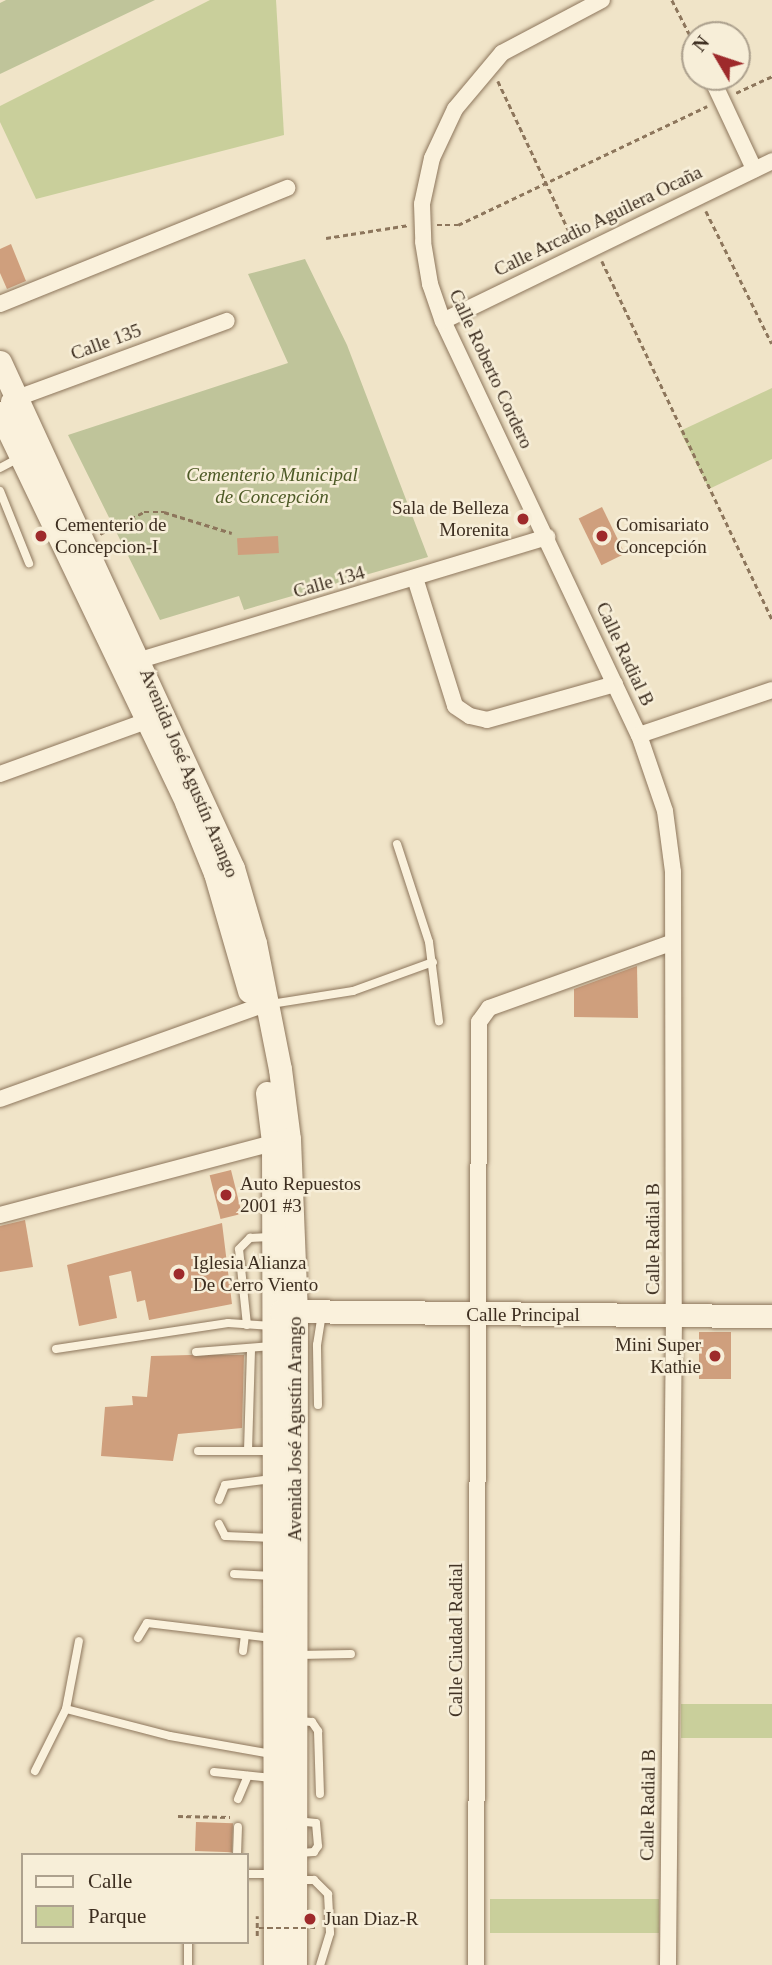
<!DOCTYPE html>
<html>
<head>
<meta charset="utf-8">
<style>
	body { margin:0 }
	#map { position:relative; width:772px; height:1965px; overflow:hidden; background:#f0e4c8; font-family:"Times New Roman",serif }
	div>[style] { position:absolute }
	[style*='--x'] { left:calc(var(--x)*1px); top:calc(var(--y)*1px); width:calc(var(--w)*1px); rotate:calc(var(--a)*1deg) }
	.green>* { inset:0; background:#c9cf9b; transform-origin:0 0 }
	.cemetery>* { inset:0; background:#bfc49a }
	.building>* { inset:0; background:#cf9f7d; transform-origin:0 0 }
	.path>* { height:2.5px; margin-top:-1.25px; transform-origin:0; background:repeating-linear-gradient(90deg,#8d765c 0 5px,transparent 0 8.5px) }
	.roads { filter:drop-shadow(0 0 2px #8d765c) drop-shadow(0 0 2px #8d765c) }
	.lane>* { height:8px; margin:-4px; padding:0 4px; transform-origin:4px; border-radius:4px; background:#faf1dc }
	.street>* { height:16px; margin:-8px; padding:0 8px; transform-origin:8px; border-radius:8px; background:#faf1dc }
	.secondary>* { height:23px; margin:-11.5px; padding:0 11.5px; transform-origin:11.5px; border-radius:11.5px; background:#faf1dc }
	.path-bridge>* { height:2.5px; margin-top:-1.25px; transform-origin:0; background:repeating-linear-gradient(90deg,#8d765c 0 5px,transparent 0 8.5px) }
	.dots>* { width:19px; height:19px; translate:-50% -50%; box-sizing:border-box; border:4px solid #f7eed8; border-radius:50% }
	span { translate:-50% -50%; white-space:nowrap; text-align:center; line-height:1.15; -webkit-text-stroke:5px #f7eed8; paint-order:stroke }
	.street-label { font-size:19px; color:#3d2e20 }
	.park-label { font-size:19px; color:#4d5a26; font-style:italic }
	.poi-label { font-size:19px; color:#3d2e20 }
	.right { translate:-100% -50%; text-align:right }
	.left { translate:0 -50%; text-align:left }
	.legend { position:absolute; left:21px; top:1853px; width:228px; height:91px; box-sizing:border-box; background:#f7eed8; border:2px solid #ada18e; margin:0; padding:9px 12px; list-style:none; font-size:21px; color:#3d2e20 }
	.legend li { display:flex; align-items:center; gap:14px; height:35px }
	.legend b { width:35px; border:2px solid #ada18e }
	.north { position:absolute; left:681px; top:21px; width:70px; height:70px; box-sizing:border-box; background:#f7eed8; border:2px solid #ada18e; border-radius:50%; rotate:309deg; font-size:19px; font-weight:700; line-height:28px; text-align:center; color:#3d2e20 }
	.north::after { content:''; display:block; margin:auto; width:24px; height:32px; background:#9e2a2b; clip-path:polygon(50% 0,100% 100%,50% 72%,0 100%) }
</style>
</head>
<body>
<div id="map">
	<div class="green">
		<i style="clip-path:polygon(210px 0,276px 0,284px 135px,36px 199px,0 122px,0 106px)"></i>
		<i style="clip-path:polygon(772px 388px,772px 459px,709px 489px,680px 431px)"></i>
		<i style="left:681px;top:1704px;width:91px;height:34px"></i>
		<i style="left:659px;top:1899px;width:34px;height:169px;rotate:90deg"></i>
	</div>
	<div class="cemetery">
		<i style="clip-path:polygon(6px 0,155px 0,0 74px,0 3px)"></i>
		<i style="clip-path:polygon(305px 259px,347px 345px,428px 557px,244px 610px,239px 596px,160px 620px,68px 435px,288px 363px,248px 274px)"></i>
	</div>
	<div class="building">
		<i style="clip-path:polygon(11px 244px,26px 281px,7px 289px,0 273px,0 249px)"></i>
		<i style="left:602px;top:507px;width:52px;height:26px;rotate:64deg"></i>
		<i style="left:278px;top:536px;width:17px;height:41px;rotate:87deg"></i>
		<i style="clip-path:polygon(637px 966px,638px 1018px,574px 1017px,574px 989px)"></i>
		<i style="left:231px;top:1170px;width:45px;height:22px;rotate:76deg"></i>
		<i style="clip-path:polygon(25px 1220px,33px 1267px,0 1272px,0 1226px)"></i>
		<i style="clip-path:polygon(222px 1223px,232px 1304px,149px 1320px,145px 1300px,137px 1302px,131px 1271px,109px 1276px,117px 1318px,79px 1326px,67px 1265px)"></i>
		<i style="left:699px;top:1332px;width:32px;height:47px"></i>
		<i style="clip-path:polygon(190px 1355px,244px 1355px,242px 1428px,178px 1434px,173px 1461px,101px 1456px,105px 1407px,133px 1405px,132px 1396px,147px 1397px,151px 1356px)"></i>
		<i style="left:196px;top:1822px;width:37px;height:29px;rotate:2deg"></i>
	</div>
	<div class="path">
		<i style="--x:672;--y:0;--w:51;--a:62.9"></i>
		<i style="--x:498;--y:81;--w:176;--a:64.7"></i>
		<i style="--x:736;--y:93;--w:40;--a:-25"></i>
		<i style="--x:706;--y:211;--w:148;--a:63.6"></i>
		<i style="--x:437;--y:225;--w:21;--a:0"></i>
		<i style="--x:458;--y:225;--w:276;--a:-25.5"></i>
		<i style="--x:326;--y:238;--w:84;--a:-8.9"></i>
		<i style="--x:602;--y:261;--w:396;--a:64.6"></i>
		<i style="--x:100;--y:534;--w:49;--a:-26.6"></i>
		<i style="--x:144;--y:512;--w:20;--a:0"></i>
		<i style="--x:164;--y:512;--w:71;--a:17.2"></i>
		<i style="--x:178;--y:1816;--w:52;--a:1.1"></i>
		<i style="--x:257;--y:1936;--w:20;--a:-90"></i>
	</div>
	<div class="roads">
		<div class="lane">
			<i style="--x:0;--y:468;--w:21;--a:-28"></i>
			<i style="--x:0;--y:491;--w:78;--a:68.1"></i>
			<i style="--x:397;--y:844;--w:103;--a:71.9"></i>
			<i style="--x:429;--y:942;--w:80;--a:82.8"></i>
			<i style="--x:271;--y:1004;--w:83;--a:-9"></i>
			<i style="--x:353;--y:991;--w:85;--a:-19.9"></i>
			<i style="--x:247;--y:1325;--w:76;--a:-96"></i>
			<i style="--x:239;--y:1249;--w:16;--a:-45"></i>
			<i style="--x:250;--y:1238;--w:19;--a:-3"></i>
			<i style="--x:56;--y:1349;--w:174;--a:-8.6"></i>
			<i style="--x:228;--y:1323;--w:44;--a:3.9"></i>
			<i style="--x:196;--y:1352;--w:76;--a:-4.5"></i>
			<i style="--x:318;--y:1405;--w:60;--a:-91"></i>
			<i style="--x:317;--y:1345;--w:30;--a:-81"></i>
			<i style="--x:198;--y:1451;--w:73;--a:0"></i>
			<i style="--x:248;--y:1451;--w:103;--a:-88.3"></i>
			<i style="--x:219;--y:1500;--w:16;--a:-68"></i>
			<i style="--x:225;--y:1485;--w:47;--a:-7.3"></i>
			<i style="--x:219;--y:1524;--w:13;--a:63"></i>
			<i style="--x:225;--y:1536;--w:48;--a:2.4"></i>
			<i style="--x:234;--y:1574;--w:39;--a:3"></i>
			<i style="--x:138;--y:1638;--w:17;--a:-59"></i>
			<i style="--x:147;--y:1623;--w:126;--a:6.8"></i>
			<i style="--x:243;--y:1651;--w:16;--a:-83"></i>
			<i style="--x:298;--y:1655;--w:53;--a:-1.1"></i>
			<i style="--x:66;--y:1709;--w:107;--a:14.6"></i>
			<i style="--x:170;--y:1736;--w:103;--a:10.1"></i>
			<i style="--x:298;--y:1721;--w:14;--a:4"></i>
			<i style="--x:312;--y:1722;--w:11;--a:56"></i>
			<i style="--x:318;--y:1731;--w:63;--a:88.2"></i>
			<i style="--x:35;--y:1771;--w:69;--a:-63.4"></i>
			<i style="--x:66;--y:1709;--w:69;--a:-79.2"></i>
			<i style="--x:214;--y:1772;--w:58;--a:5.9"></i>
			<i style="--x:238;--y:1799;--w:25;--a:-67"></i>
			<i style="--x:296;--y:1821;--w:20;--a:6"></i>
			<i style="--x:316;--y:1823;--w:23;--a:85"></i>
			<i style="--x:318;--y:1846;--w:7;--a:124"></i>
			<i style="--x:314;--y:1852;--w:16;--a:176"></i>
			<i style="--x:237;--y:1855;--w:28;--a:-88"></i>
			<i style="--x:247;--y:1874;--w:26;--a:0"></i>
			<i style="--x:298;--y:1880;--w:16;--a:0"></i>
			<i style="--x:314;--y:1880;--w:20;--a:45"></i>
			<i style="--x:328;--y:1894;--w:39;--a:87"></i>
			<i style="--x:330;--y:1933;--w:34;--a:107"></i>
			<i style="--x:188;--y:1965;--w:23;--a:-90"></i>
		</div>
		<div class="street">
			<i style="--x:602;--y:0;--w:113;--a:152.1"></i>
			<i style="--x:502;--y:53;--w:73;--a:130"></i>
			<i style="--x:455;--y:109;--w:54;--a:115.1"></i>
			<i style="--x:432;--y:158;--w:47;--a:102.3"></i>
			<i style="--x:422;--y:204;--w:38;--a:88"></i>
			<i style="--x:423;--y:242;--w:43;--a:80.5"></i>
			<i style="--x:430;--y:284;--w:39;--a:71"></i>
			<i style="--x:443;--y:321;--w:458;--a:64.7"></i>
			<i style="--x:639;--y:735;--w:80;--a:71.1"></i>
			<i style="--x:665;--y:811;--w:62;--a:82.5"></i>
			<i style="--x:673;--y:872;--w:443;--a:89.9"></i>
			<i style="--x:674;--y:1315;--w:650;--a:90.53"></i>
			<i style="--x:711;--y:77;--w:102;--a:64.9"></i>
			<i style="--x:0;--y:304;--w:310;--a:-22"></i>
			<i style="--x:443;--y:321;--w:366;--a:-25.9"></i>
			<i style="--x:9;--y:401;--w:232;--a:-20.2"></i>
			<i style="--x:415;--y:578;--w:134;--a:72.6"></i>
			<i style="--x:455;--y:706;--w:18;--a:34"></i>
			<i style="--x:470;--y:716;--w:17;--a:13"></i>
			<i style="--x:487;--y:720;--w:133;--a:-15.7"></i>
			<i style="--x:130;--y:663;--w:436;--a:-16.8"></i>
			<i style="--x:639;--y:735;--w:140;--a:-18.7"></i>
			<i style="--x:0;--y:774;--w:158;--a:-19.9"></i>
			<i style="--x:0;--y:1099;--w:282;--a:-19.7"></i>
			<i style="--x:0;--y:1215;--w:290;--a:-14.8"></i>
			<i style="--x:476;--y:1965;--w:943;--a:-89.82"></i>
			<i style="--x:479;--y:1022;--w:17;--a:-54"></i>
			<i style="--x:489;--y:1008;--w:193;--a:-19.7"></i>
		</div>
		<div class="secondary">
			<i style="--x:0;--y:362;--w:557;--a:65.28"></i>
			<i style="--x:233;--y:868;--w:78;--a:73.7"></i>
			<i style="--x:255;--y:943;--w:128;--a:78.8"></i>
			<i style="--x:280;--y:1069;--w:71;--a:82.7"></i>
			<i style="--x:289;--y:1139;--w:172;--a:87.7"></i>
			<i style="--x:296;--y:1311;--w:654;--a:90.09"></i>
			<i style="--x:0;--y:413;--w:431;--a:64.4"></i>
			<i style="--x:186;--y:802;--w:77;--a:67.8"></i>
			<i style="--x:215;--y:873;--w:123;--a:73.9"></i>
			<i style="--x:267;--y:1093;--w:49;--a:83"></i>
			<i style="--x:273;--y:1142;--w:823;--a:89.86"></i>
			<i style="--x:281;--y:1311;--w:491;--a:0.6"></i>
		</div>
	</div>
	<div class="path-bridge">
		<i style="--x:259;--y:1928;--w:56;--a:0"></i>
	</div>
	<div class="dots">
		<i style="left:523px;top:519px;background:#9e2a2b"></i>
		<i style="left:41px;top:536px;background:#9e2a2b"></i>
		<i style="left:602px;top:536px;background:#9e2a2b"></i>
		<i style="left:226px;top:1195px;background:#9e2a2b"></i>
		<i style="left:179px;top:1274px;background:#9e2a2b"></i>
		<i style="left:715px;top:1356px;background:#9e2a2b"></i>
		<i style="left:310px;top:1919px;background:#9e2a2b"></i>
	</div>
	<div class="street-label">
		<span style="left:598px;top:221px;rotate:-26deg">Calle Arcadio Aguilera Ocaña</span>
		<span style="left:106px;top:342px;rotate:-20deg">Calle 135</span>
		<span style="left:491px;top:369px;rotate:65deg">Calle Roberto Cordero</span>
		<span style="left:329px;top:582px;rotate:-16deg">Calle 134</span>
		<span style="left:625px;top:654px;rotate:65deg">Calle Radial B</span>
		<span style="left:189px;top:773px;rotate:67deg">Avenida José Agustín Arango</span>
		<span style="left:653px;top:1239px;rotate:-90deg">Calle Radial B</span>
		<span style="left:523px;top:1315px">Calle Principal</span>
		<span style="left:295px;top:1429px;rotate:-90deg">Avenida José Agustín Arango</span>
		<span style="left:456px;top:1640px;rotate:-90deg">Calle Ciudad Radial</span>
		<span style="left:648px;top:1805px;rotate:-89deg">Calle Radial B</span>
	</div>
	<div class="park-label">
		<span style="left:272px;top:486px">Cementerio Municipal<br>de Concepción</span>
	</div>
	<div class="poi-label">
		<span class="right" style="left:509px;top:519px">Sala de Belleza<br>Morenita</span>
		<span class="left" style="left:55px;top:536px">Cementerio de<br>Concepcion-I</span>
		<span class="left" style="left:616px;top:536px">Comisariato<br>Concepción</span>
		<span class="left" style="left:240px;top:1195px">Auto Repuestos<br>2001 #3</span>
		<span class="left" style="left:193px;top:1274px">Iglesia Alianza<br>De Cerro Viento</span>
		<span class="right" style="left:701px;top:1356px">Mini Super<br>Kathie</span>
		<span class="left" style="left:324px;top:1919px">Juan Diaz-R</span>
	</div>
	<ul class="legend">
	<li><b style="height:9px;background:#faf1dc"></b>Calle</li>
	<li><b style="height:19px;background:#c9cf9b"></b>Parque</li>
	</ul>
	<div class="north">N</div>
</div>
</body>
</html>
